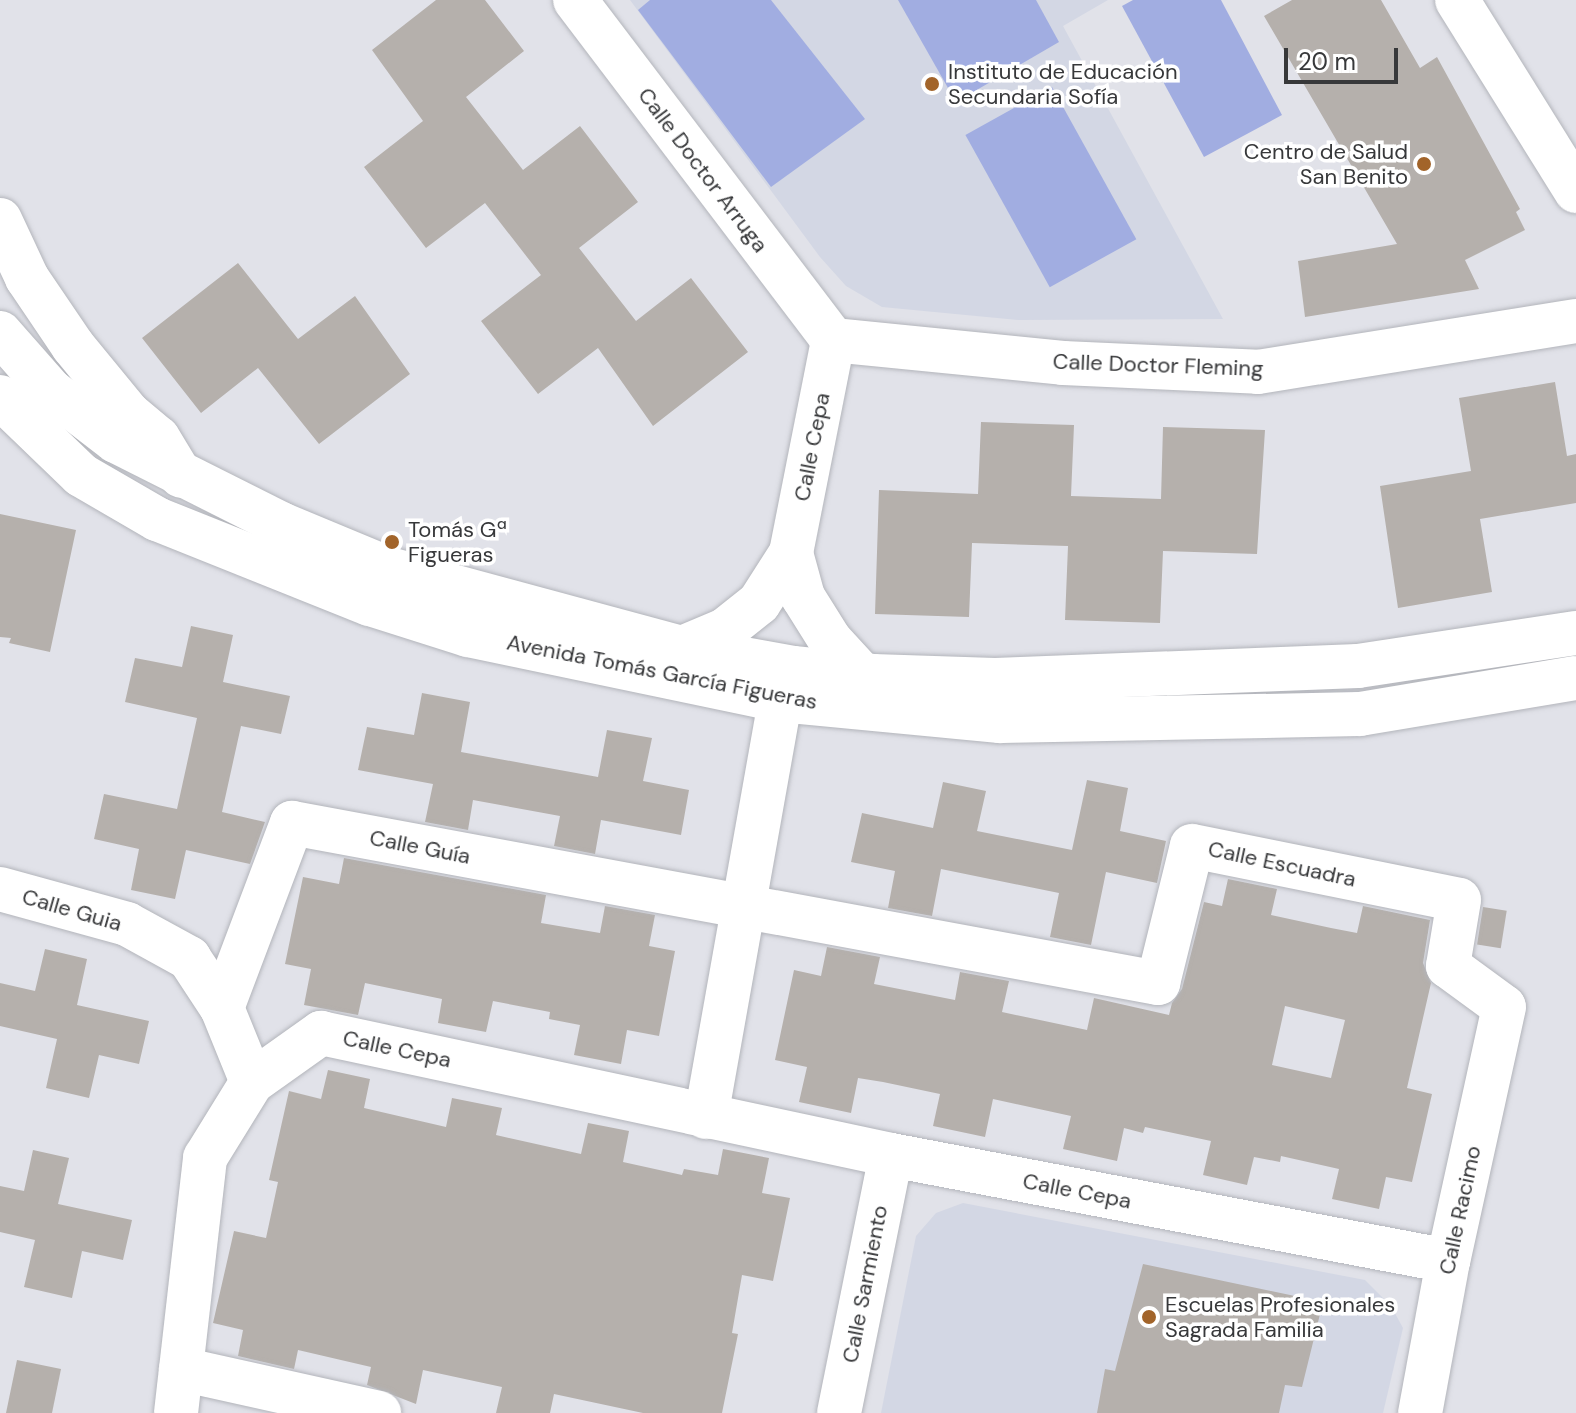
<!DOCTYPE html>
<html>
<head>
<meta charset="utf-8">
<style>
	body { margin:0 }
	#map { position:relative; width:1576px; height:1413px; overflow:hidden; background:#e1e2e9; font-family:"DM Sans",sans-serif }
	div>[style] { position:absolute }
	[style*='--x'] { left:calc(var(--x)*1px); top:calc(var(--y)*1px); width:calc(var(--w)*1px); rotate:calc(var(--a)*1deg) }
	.built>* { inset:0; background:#d3d7e4 }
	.green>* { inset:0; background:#a1ade1; transform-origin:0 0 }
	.building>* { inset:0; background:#b5b0ac; transform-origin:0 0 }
	.roads { filter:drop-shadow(0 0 2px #b3b5bb) drop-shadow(0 0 2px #b3b5bb) }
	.minor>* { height:44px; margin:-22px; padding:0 22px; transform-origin:22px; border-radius:22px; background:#fff }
	.major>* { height:44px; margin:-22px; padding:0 22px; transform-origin:22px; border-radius:22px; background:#fff }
	.dots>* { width:22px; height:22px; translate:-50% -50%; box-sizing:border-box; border:4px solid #fff; border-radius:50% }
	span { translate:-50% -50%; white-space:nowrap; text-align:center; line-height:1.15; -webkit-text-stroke:7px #fff; paint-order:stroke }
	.poi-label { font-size:22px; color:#37383a }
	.left { translate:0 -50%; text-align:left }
	.right { translate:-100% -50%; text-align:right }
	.street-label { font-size:22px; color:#37383a }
	.scale { position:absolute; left:1284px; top:48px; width:114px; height:36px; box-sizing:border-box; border:4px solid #37383a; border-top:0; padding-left:10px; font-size:24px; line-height:28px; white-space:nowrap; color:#37383a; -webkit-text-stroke:6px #fff; paint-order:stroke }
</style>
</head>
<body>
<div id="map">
	<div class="built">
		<i style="clip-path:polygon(630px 0,1108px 0,1063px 26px,1223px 319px,1018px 320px,882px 307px,846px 286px,820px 257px)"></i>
		<i style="clip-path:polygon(963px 1203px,1365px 1280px,1391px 1306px,1403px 1328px,1383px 1413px,881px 1413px,916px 1236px,936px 1213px)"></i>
	</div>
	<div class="green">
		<i style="clip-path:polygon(650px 0,771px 0,865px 119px,771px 187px,638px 10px)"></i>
		<i style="clip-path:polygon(898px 0,1036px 0,1059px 42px,956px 102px)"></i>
		<i style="clip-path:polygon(1133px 0,1221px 0,1282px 115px,1204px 157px,1122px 6px)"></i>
		<i style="left:1052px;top:87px;width:174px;height:99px;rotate:61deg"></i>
	</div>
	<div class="building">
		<i style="clip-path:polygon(436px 0,485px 0,524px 51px,466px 97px,523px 170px,580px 126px,638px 202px,579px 248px,636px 321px,691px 278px,748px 352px,653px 426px,598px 348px,538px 394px,481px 321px,541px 275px,485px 203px,426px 248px,364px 167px,423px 121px,372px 50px)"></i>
		<i style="clip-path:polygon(1292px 0,1381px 0,1420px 68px,1437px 57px,1520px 209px,1516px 212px,1525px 230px,1465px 260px,1479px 289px,1305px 317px,1298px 261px,1397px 244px,1264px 16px)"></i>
		<i style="clip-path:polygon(238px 263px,298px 339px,355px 296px,410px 374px,319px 444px,258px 368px,201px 413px,142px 338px)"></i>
		<i style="clip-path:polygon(1555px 382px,1567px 456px,1576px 454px,1576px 503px,1480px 519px,1492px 592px,1398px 608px,1380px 486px,1471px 471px,1459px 398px)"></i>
		<i style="clip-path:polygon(981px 422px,1074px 425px,1071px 496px,1161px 499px,1163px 427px,1265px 430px,1257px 554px,1163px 551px,1160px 623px,1065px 620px,1068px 546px,972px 543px,969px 617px,875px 614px,879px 490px,978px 494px)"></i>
		<i style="clip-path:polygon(0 514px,76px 530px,50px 652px,9px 643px,11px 638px,0 637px)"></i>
		<i style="clip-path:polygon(191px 626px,233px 635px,223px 682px,290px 696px,281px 734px,241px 726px,222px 812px,265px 822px,250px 864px,186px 850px,175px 899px,131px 890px,139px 849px,94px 839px,104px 794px,177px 809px,197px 718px,125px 702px,135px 658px,182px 667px)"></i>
		<i style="clip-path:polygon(422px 693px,470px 702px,461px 752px,598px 777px,607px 730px,652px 738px,643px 781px,689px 790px,681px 835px,601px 820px,595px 854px,554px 846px,560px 816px,473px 800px,468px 830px,425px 822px,433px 784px,358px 770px,367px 727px,414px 735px)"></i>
		<i style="clip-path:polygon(1087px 780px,1128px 788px,1120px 831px,1166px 841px,1157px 883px,1106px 872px,1091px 945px,1050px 937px,1059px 893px,941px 869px,932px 916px,888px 908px,895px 871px,851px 862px,862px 813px,933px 828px,943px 782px,986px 791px,977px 831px,1072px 850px)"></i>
		<i style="clip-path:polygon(344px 858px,546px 895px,541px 923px,600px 933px,605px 906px,655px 915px,649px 946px,675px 951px,659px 1036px,627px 1030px,621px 1064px,574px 1055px,580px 1025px,549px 1019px,550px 1012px,493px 1001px,486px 1032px,438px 1023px,442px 999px,365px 983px,358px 1015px,304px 1005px,311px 969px,285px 964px,303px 877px,339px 884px)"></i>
		<i style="clip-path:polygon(evenodd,1228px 879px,1277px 889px,1271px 915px,1331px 928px,1357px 933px,1363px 906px,1430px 920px,1423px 963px,1431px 983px,1407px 1088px,1432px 1094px,1412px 1182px,1386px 1177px,1379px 1209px,1332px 1199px,1339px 1169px,1281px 1156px,1280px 1162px,1254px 1157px,1247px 1185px,1203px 1175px,1211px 1141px,1145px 1127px,1143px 1133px,1124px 1128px,1117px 1161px,1063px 1149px,1071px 1116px,993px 1099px,985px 1137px,933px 1126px,940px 1094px,883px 1082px,858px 1078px,851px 1113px,799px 1102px,807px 1067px,775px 1060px,794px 970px,821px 976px,827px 947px,880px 957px,874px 984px,955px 1000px,960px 972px,1009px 981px,1002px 1012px,1087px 1030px,1094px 998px,1169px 1015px,1172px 1003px,1182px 989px,1204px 902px,1222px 906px,1228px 879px,1285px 1006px,1345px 1020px,1331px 1078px,1272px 1065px,1285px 1006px)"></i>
		<i style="left:1483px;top:907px;width:24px;height:38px;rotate:9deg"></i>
		<i style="clip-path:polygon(45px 949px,87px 959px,77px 1005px,149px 1021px,139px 1064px,99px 1055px,89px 1098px,46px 1088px,57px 1039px,0 1026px,0 983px,35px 991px)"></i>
		<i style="clip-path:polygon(328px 1070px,370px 1079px,364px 1108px,446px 1127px,452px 1098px,502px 1108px,496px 1135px,581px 1154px,588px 1123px,629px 1131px,623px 1162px,682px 1175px,684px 1169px,718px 1175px,723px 1149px,769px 1158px,762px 1193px,790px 1198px,773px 1281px,742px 1275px,732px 1333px,738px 1334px,722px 1413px,643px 1413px,554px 1394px,550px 1413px,496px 1413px,502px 1387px,423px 1370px,416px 1404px,367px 1385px,371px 1367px,298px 1350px,294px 1369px,238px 1356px,243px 1330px,213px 1323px,234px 1231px,266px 1238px,278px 1182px,269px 1180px,289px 1091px,321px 1099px)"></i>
		<i style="clip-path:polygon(33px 1150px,69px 1158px,58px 1204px,132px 1220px,123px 1260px,82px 1251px,72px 1298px,24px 1287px,35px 1240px,0 1232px,0 1186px,24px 1191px)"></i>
		<i style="clip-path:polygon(1143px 1264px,1323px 1302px,1302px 1387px,1285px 1385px,1279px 1413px,1097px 1413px,1105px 1369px,1115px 1371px)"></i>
		<i style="clip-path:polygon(17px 1360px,61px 1369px,52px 1413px,6px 1413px)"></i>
	</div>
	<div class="roads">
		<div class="minor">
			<i style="--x:575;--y:0;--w:427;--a:52.8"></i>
			<i style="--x:1457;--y:0;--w:225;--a:58.1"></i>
			<i style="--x:0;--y:220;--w:64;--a:65"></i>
			<i style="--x:27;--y:278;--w:82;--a:55.9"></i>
			<i style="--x:73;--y:346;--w:87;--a:50.6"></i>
			<i style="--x:128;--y:413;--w:39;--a:40"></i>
			<i style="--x:158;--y:438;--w:44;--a:58.8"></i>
			<i style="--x:833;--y:340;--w:231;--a:5.7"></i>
			<i style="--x:1063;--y:363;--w:195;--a:2.6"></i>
			<i style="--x:1258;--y:372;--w:322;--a:-9.1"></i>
			<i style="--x:791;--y:553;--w:46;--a:74.7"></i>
			<i style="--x:803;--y:597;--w:51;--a:57.9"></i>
			<i style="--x:830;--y:640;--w:47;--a:47.6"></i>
			<i style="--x:682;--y:648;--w:47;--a:-22.7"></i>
			<i style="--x:725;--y:630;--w:43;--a:-38.5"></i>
			<i style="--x:759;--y:603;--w:59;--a:-57.4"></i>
			<i style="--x:791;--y:553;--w:217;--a:-78.8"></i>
			<i style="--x:0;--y:889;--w:132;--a:15.4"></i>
			<i style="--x:127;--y:924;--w:71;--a:28.7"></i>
			<i style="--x:189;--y:958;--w:60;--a:56.6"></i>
			<i style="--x:222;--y:1008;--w:80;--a:67.9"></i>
			<i style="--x:222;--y:1008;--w:198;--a:-69.3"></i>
			<i style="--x:292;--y:823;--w:881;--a:10.47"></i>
			<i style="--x:1158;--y:983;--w:141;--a:-76.1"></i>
			<i style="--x:1192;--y:846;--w:272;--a:11.4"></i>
			<i style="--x:1459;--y:900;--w:67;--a:99.5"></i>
			<i style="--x:1448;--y:966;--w:69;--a:36.2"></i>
			<i style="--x:1504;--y:1007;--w:260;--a:102.4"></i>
			<i style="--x:1448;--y:1261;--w:155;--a:100.4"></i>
			<i style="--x:706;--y:1117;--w:424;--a:-79.9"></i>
			<i style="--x:181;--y:1369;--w:203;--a:12.5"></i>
			<i style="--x:176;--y:1413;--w:257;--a:-83.5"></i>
			<i style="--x:205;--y:1158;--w:89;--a:-58.3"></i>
			<i style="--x:252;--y:1082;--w:85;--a:-35.4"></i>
			<i style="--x:321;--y:1033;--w:583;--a:12.08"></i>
			<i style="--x:891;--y:1155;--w:567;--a:10.77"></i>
			<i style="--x:839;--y:1413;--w:263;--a:-78.6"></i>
		</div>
		<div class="major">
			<i style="--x:0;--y:333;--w:77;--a:48.7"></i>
			<i style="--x:51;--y:391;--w:82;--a:37.6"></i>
			<i style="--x:116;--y:441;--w:185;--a:26.7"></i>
			<i style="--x:281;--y:524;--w:117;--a:22.6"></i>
			<i style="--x:389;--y:569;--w:303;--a:15.1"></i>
			<i style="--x:682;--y:648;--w:113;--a:10.2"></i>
			<i style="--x:793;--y:668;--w:80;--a:5.7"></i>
			<i style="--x:873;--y:676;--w:122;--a:1.9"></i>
			<i style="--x:995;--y:680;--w:363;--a:-2.2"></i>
			<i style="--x:1358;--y:666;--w:220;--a:-8.6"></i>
			<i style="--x:0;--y:397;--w:112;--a:43.9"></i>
			<i style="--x:81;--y:475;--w:88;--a:30.1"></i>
			<i style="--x:157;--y:519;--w:229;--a:21.8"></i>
			<i style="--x:370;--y:604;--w:103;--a:17.6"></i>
			<i style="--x:468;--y:635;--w:319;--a:11.8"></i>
			<i style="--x:780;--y:700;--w:221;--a:5.5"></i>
			<i style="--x:1000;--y:721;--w:360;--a:-1.1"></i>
			<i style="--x:1360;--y:714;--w:219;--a:-9.5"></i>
		</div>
	</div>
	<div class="dots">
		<i style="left:932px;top:84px;background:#a2642a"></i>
		<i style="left:1424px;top:164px;background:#a2642a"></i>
		<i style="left:392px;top:542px;background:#a2642a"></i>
		<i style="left:1149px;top:1317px;background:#a2642a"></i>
	</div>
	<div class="poi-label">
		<span class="left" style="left:948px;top:84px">Instituto de Educación<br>Secundaria Sofía</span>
		<span class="right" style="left:1408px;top:164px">Centro de Salud<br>San Benito</span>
		<span class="left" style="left:408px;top:542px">Tomás Gª<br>Figueras</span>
		<span class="left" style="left:1165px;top:1317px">Escuelas Profesionales<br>Sagrada Familia</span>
	</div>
	<div class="street-label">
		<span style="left:703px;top:170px;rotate:53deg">Calle Doctor Arruga</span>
		<span style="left:1158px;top:365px;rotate:2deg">Calle Doctor Fleming</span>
		<span style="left:812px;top:447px;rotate:-79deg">Calle Cepa</span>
		<span style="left:662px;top:672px;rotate:11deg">Avenida Tomás García Figueras</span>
		<span style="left:420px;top:847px;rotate:11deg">Calle Guía</span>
		<span style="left:1282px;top:864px;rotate:12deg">Calle Escuadra</span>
		<span style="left:72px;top:910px;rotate:16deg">Calle Guia</span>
		<span style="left:397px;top:1049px;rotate:12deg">Calle Cepa</span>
		<span style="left:1077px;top:1191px;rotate:11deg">Calle Cepa</span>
		<span style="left:1460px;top:1210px;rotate:-78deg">Calle Racimo</span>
		<span style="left:865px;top:1284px;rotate:-79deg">Calle Sarmiento</span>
	</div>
	<div class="scale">20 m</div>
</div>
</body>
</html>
